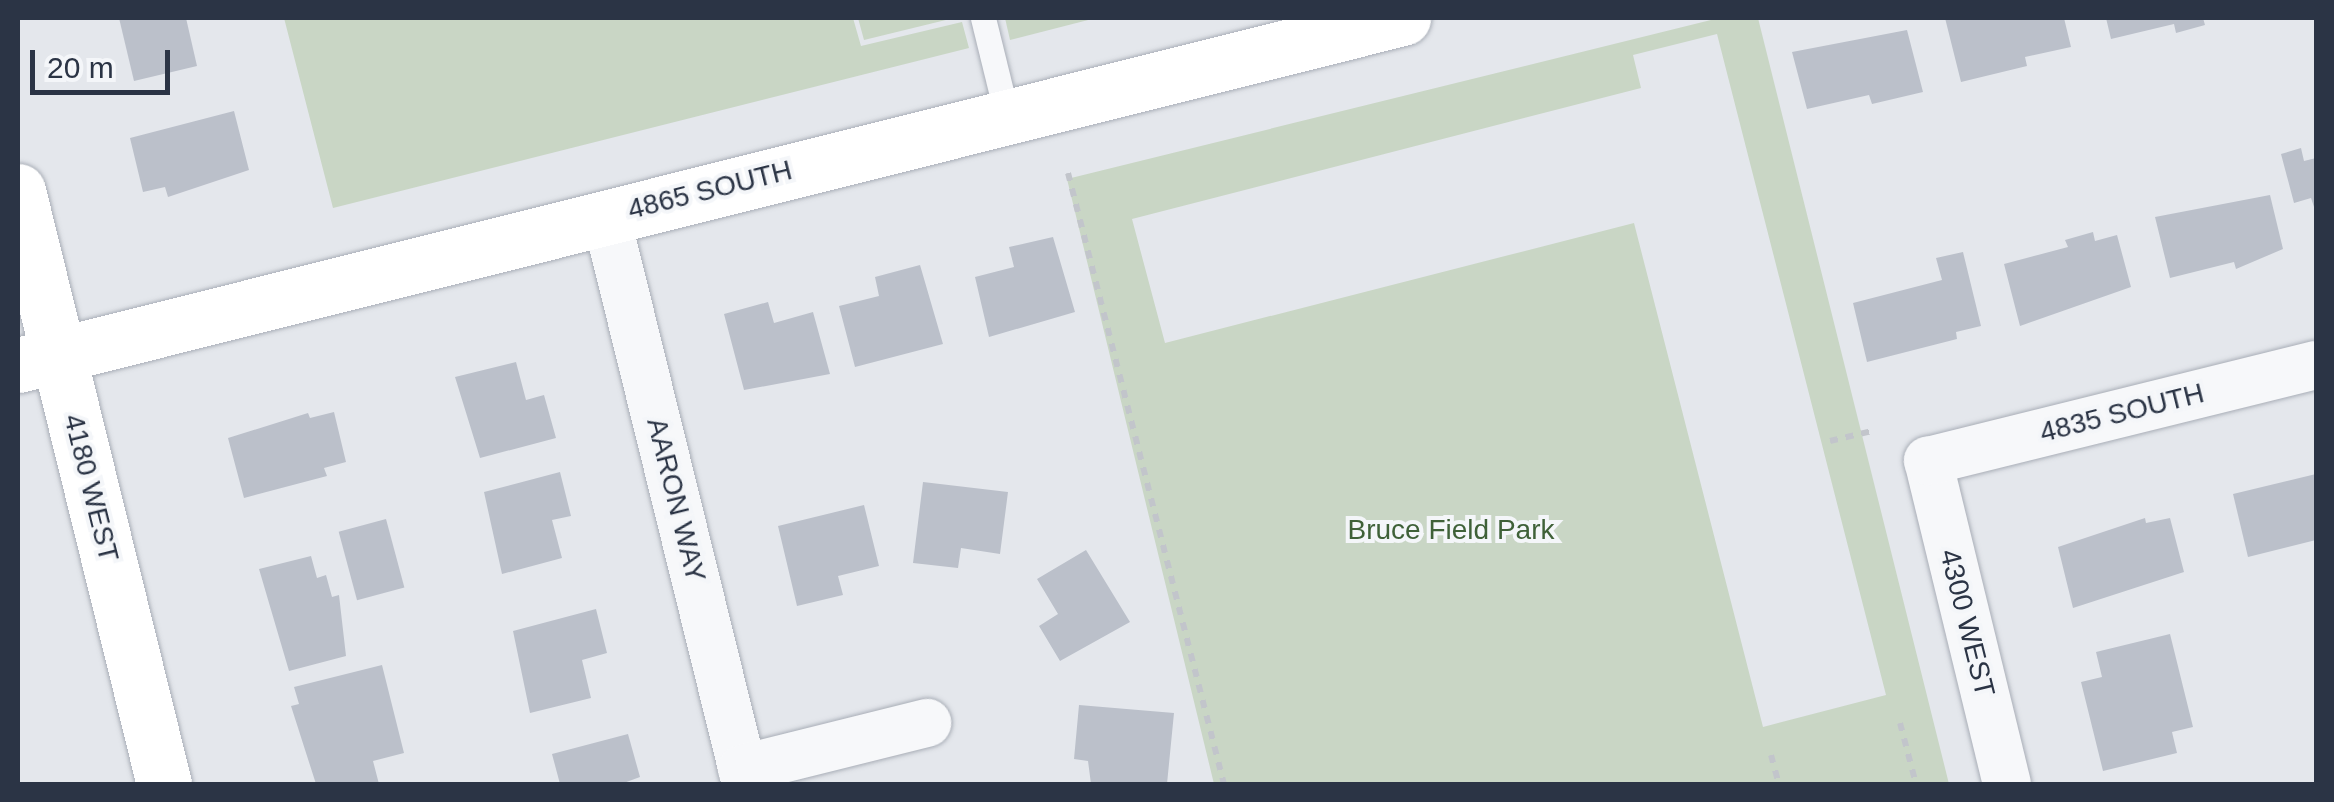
<!DOCTYPE html>
<html>
<head>
<meta charset="utf-8">
<style>
	body { margin:0 }
	#map { position:relative; width:2334px; height:802px; overflow:hidden; background:#e4e7ec; font-family:Arial,sans-serif }
	div>[style] { position:absolute }
	[style*='--x'] { left:calc(var(--x)*1px); top:calc(var(--y)*1px); width:calc(var(--w)*1px); rotate:calc(var(--a)*1deg) }
	.green>* { inset:0; background:#c9d6c5 }
	.building>* { inset:0; background:#bbc0ca; transform-origin:0 0 }
	.path>* { height:6px; margin-top:-3px; transform-origin:0; background:repeating-linear-gradient(90deg,#c2c5cb 0 8px,transparent 0 16px) }
	.roads { filter:drop-shadow(0 0 2px #a9aeb7) drop-shadow(0 0 2px #a9aeb7) }
	.lane>* { height:25px; margin:-12.5px; padding:0 12.5px; transform-origin:12.5px; border-radius:12.5px; background:#f7f8fa }
	.street>* { height:48px; margin:-24px; padding:0 24px; transform-origin:24px; border-radius:24px; background:#f7f8fa }
	.secondary>* { height:55px; margin:-27.5px; padding:0 27.5px; transform-origin:27.5px; border-radius:27.5px; background:#fff }
	span { translate:-50% -50%; white-space:nowrap; text-align:center; line-height:1.15; -webkit-text-stroke:8px #f4f6f9; paint-order:stroke }
	.street-label { font-size:28px; color:#2b3445 }
	.park-label { font-size:28px; color:#3f6138 }
	.frame { position:absolute; inset:0; border:20px solid #2b3445; pointer-events:none }
	.scale { position:absolute; left:30px; top:50px; width:140px; height:45px; box-sizing:border-box; border:5px solid #2b3445; border-top:0; padding-left:12px; font-size:30px; line-height:35px; white-space:nowrap; color:#2b3445; -webkit-text-stroke:8px #f4f6f9; paint-order:stroke }
</style>
</head>
<body>
<div id="map">
	<div class="green">
		<i style="clip-path:polygon(284px 18px,853px 18px,861px 46px,962px 22px,969px 48px,333px 208px)"></i>
		<i style="clip-path:polygon(858px 18px,954px 18px,864px 40px)"></i>
		<i style="clip-path:polygon(1005px 18px,1096px 18px,1010px 40px)"></i>
		<i style="clip-path:polygon(evenodd,1719px 18px,1758px 18px,1949px 784px,1214px 784px,1067px 179px,1719px 18px,1717px 34px,1886px 695px,1763px 727px,1634px 223px,1165px 343px,1132px 219px,1641px 88px,1633px 55px,1717px 34px)"></i>
	</div>
	<div class="building">
		<i style="clip-path:polygon(119px 18px,186px 18px,197px 66px,134px 81px)"></i>
		<i style="clip-path:polygon(1945px 18px,2064px 18px,2071px 47px,2025px 57px,2027px 66px,1961px 82px)"></i>
		<i style="clip-path:polygon(2106px 18px,2203px 18px,2205px 25px,2176px 33px,2174px 24px,2111px 39px)"></i>
		<i style="clip-path:polygon(1907px 30px,1923px 92px,1872px 104px,1869px 95px,1807px 109px,1792px 52px)"></i>
		<i style="clip-path:polygon(234px 111px,249px 170px,168px 197px,165px 187px,143px 192px,130px 138px)"></i>
		<i style="clip-path:polygon(2301px 148px,2304px 161px,2316px 158px,2316px 213px,2311px 198px,2294px 203px,2281px 154px)"></i>
		<i style="clip-path:polygon(2270px 195px,2283px 249px,2236px 269px,2234px 262px,2170px 278px,2155px 217px)"></i>
		<i style="clip-path:polygon(2093px 232px,2095px 241px,2117px 235px,2131px 287px,2020px 326px,2004px 264px,2068px 247px,2065px 240px)"></i>
		<i style="clip-path:polygon(1053px 237px,1075px 312px,989px 337px,975px 277px,1014px 267px,1009px 247px)"></i>
		<i style="clip-path:polygon(1963px 252px,1981px 326px,1956px 332px,1957px 339px,1867px 362px,1853px 303px,1942px 280px,1936px 258px)"></i>
		<i style="clip-path:polygon(920px 265px,943px 344px,855px 367px,839px 306px,879px 296px,875px 277px)"></i>
		<i style="clip-path:polygon(768px 302px,774px 323px,813px 312px,830px 374px,744px 390px,724px 314px)"></i>
		<i style="clip-path:polygon(516px 362px,526px 400px,544px 395px,556px 438px,480px 458px,455px 377px)"></i>
		<i style="clip-path:polygon(334px 412px,346px 462px,324px 468px,327px 476px,244px 498px,228px 438px,308px 413px,310px 418px)"></i>
		<i style="clip-path:polygon(560px 472px,571px 516px,552px 520px,562px 558px,502px 574px,484px 492px)"></i>
		<i style="clip-path:polygon(2316px 474px,2316px 540px,2248px 557px,2233px 494px)"></i>
		<i style="clip-path:polygon(923px 482px,1008px 492px,1000px 554px,961px 548px,958px 568px,913px 563px)"></i>
		<i style="clip-path:polygon(864px 505px,879px 566px,838px 576px,843px 595px,797px 606px,778px 526px)"></i>
		<i style="clip-path:polygon(2145px 518px,2146px 523px,2170px 518px,2184px 572px,2073px 608px,2058px 547px)"></i>
		<i style="left:386px;top:519px;width:71px;height:49px;rotate:75deg"></i>
		<i style="clip-path:polygon(1086px 550px,1130px 622px,1060px 661px,1039px 626px,1058px 614px,1037px 579px)"></i>
		<i style="clip-path:polygon(311px 556px,317px 578px,326px 575px,332px 597px,339px 595px,346px 656px,289px 671px,259px 569px)"></i>
		<i style="clip-path:polygon(596px 609px,607px 653px,582px 660px,591px 698px,530px 713px,513px 631px)"></i>
		<i style="clip-path:polygon(2170px 634px,2193px 727px,2172px 732px,2177px 753px,2103px 771px,2081px 682px,2102px 677px,2096px 652px)"></i>
		<i style="clip-path:polygon(382px 665px,404px 753px,373px 761px,379px 784px,316px 784px,291px 706px,299px 704px,294px 687px)"></i>
		<i style="clip-path:polygon(1079px 705px,1174px 713px,1167px 784px,1091px 784px,1088px 761px,1074px 759px)"></i>
		<i style="clip-path:polygon(628px 734px,640px 777px,621px 784px,560px 784px,552px 754px)"></i>
	</div>
	<div class="path">
		<i style="--x:1068;--y:173;--w:631;--a:75.68"></i>
		<i style="--x:1830;--y:441;--w:47;--a:-13.4"></i>
		<i style="--x:1900;--y:723;--w:63;--a:75.3"></i>
		<i style="--x:1771;--y:755;--w:30;--a:75"></i>
	</div>
	<div class="roads">
		<div class="lane">
			<i style="--x:983;--y:18;--w:101;--a:76.2"></i>
		</div>
		<div class="street">
			<i style="--x:606;--y:216;--w:585;--a:76.15"></i>
			<i style="--x:742;--y:769;--w:191;--a:-14"></i>
			<i style="--x:2007;--y:784;--w:333;--a:-103.7"></i>
			<i style="--x:1928;--y:461;--w:400;--a:-13.9"></i>
		</div>
		<div class="secondary">
			<i style="--x:18;--y:191;--w:611;--a:76.17"></i>
			<i style="--x:18;--y:365;--w:1428;--a:-14.07"></i>
		</div>
	</div>
	<div class="street-label">
		<span style="left:710px;top:190px;rotate:-14deg">4865 SOUTH</span>
		<span style="left:2122px;top:413px;rotate:-14deg">4835 SOUTH</span>
		<span style="left:91px;top:488px;rotate:76deg">4180 WEST</span>
		<span style="left:676px;top:500px;rotate:76deg">AARON WAY</span>
		<span style="left:1967px;top:623px;rotate:76deg">4300 WEST</span>
	</div>
	<div class="park-label">
		<span style="left:1451px;top:530px">Bruce Field Park</span>
	</div>
	<div class="frame"></div>
	<div class="scale">20 m</div>
</div>
</body>
</html>
